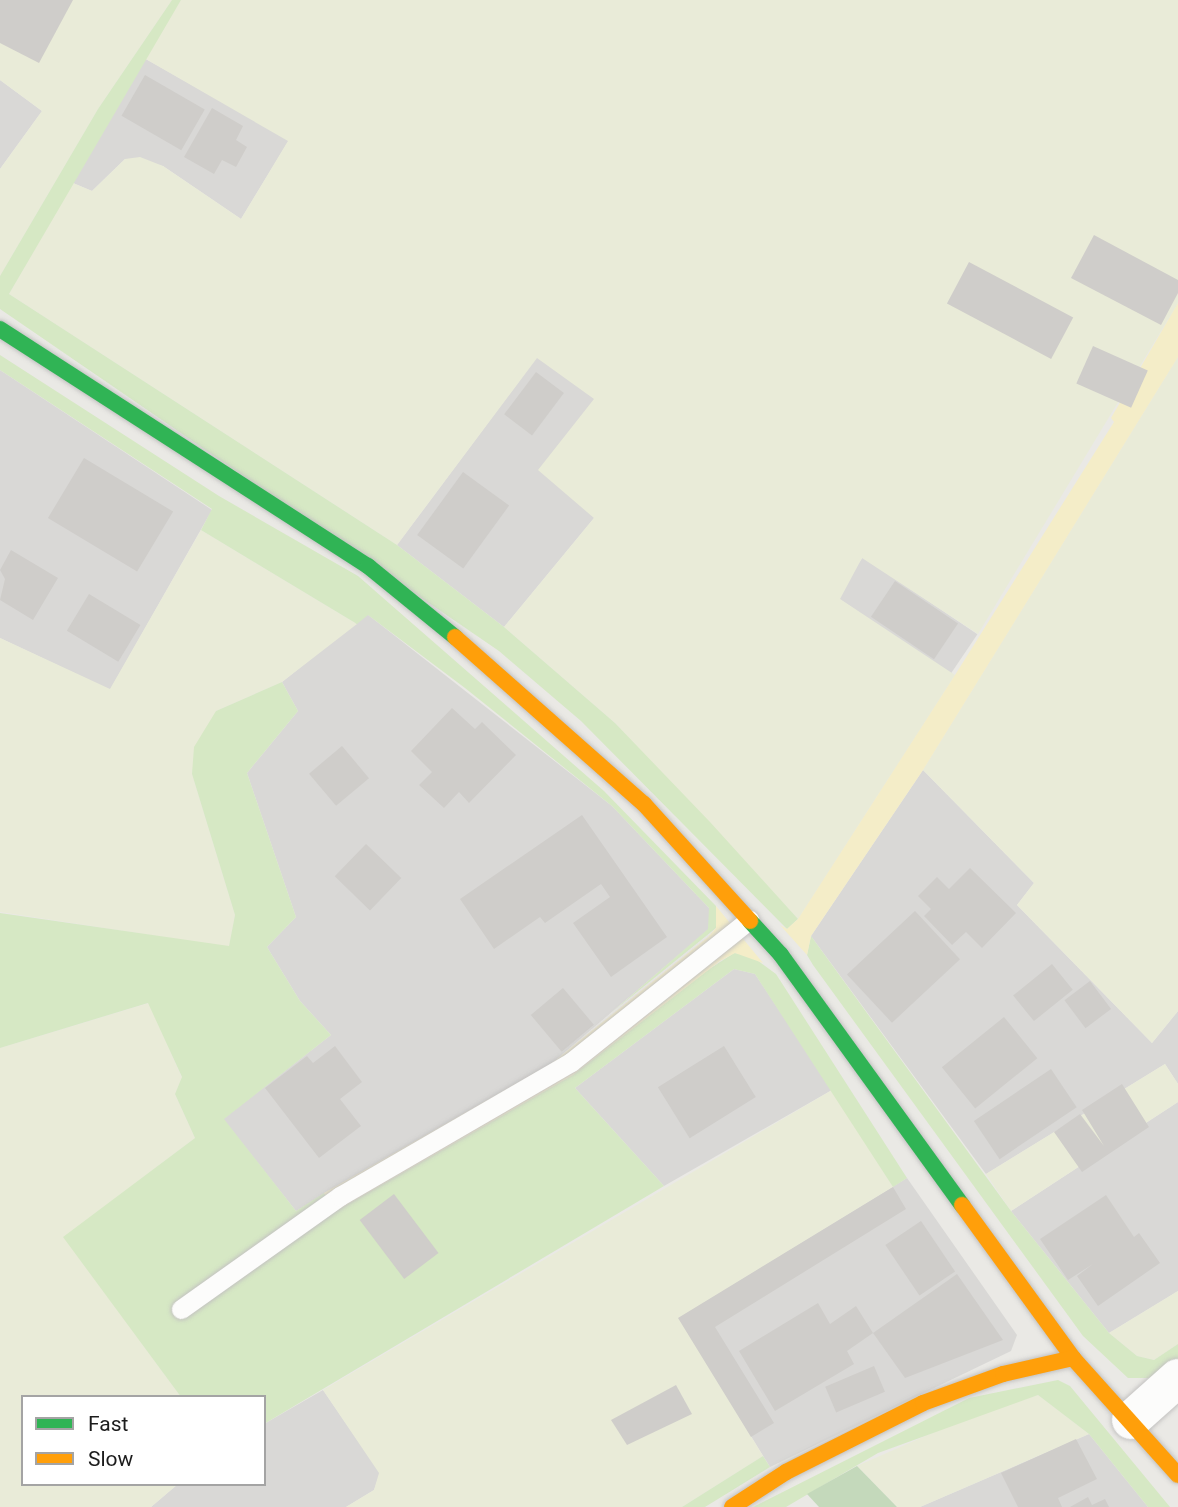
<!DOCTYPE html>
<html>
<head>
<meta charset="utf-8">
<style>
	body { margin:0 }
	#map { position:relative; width:1178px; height:1507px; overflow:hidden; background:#eae9e5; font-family:Roboto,sans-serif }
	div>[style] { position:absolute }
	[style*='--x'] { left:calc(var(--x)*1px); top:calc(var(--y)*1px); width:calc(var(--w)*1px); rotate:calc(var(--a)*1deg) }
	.residential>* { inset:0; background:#d9d8d6; transform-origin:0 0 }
	.farmland>* { inset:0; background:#e9ebd8 }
	.grass>* { inset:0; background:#d6e8c4 }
	.forest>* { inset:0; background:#c4d9bb }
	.sand>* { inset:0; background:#f4edc8 }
	.building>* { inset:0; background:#cfcdca; transform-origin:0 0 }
	.roads { filter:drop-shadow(0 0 2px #c3c2c1) drop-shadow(0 0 2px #c3c2c1) }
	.lane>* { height:19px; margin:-9.5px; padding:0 9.5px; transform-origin:9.5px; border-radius:9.5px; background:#fcfcfb }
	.street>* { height:38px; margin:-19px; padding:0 19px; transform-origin:19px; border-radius:19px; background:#fcfcfb }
	.fast>* { height:16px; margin:-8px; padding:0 8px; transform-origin:8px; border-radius:8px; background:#30b455 }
	.slow>* { height:16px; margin:-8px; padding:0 8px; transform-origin:8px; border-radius:8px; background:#ff9f0a }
	span { translate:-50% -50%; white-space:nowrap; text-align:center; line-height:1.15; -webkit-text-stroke:5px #fff; paint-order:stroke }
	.legend { position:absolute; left:21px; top:1395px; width:245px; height:91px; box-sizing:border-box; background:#fff; border:2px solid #a4a4a4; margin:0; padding:9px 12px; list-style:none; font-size:21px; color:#1c1c1c }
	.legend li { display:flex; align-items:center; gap:14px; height:35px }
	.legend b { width:35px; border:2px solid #a4a4a4 }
</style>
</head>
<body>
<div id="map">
	<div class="residential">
		<i style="clip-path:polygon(144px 58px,289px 140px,241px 219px,163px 166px,125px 159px,92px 191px,73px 183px)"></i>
		<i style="clip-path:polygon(0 80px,42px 111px,0 169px)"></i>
		<i style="clip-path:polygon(537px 357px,595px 399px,594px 518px,504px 627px,397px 545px)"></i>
		<i style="clip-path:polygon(0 370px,212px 510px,110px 690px,0 638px)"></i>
		<i style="left:863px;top:557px;width:138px;height:48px;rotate:34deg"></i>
		<i style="clip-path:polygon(367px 614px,612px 806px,709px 908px,709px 929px,552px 1063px,296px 1211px,223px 1119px,331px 1035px,300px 1001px,267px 947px,296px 917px,247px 773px,298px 711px,282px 682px)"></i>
		<i style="clip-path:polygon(923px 770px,1034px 883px,1017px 905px,1152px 1043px,1178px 1011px,1178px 1084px,1165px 1064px,986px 1174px,811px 936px)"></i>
		<i style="clip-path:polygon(734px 969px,755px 974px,832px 1090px,664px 1186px,575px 1088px)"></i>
		<i style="clip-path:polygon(1178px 1102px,1178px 1291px,1109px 1333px,1011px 1211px)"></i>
		<i style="clip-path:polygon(907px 1178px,1017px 1335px,1011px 1351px,770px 1467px,678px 1318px)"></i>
		<i style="clip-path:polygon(323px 1390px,380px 1473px,374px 1490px,346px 1507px,151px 1507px,178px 1484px,264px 1484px,264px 1424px)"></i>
		<i style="clip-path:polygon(1089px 1434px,1148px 1507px,920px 1507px)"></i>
	</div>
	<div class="farmland">
		<i style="clip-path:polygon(0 0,172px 0,98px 109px,0 276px,0 169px,42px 111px,0 80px)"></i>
		<i style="clip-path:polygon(181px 0,1178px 0,1178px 303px,978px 634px,862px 558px,840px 599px,955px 675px,798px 919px,615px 723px,504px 627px,594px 518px,538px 470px,594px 399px,537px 358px,397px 545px,9px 294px,73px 183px,92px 191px,125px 159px,140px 157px,163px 166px,241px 219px,288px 141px,144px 58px)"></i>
		<i style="clip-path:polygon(1178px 357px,1178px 1011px,1152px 1043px,1017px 905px,1034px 883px,923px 770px)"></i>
		<i style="clip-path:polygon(201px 530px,357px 624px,282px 682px,216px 711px,192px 774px,235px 915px,229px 947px,0 912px,0 638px,110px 689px)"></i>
		<i style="clip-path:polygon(149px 1003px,182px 1078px,175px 1094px,195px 1138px,64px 1237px,181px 1397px,23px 1397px,23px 1484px,178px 1484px,151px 1507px,0 1507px,0 1048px)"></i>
		<i style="clip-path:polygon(1165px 1064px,1178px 1084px,1178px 1102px,1011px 1211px,986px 1174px)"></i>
		<i style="clip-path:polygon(832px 1090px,893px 1187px,679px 1318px,763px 1456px,682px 1507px,346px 1507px,374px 1490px,379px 1473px,323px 1390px)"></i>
		<i style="clip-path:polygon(1178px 1291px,1178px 1344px,1154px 1360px,1137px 1356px,1109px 1333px)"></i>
		<i style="clip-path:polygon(1038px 1395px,1089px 1434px,920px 1507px,897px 1507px,857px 1466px,971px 1416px)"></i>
	</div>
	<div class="grass">
		<i style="clip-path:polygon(172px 0,181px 0,9px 294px,397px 545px,504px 627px,615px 723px,710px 822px,798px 919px,787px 929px,581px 721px,499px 651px,0 309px,0 276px,98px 109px)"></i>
		<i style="clip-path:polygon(0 355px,219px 496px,358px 576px,604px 791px,716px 906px,716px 928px,611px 1013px,708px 929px,709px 908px,612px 806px,465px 688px,368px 615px,357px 624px,201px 530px,212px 509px,0 370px)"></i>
		<i style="clip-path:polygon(282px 682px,298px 711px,247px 773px,296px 917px,267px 947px,300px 1001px,331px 1035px,224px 1119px,296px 1211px,324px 1193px,336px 1211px,734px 953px,750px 955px,776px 974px,907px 1178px,893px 1187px,755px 974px,734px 969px,575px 1088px,664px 1186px,264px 1424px,264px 1397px,181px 1397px,63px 1237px,195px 1138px,175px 1094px,182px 1077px,148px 1003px,0 1048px,0 913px,229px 946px,235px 915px,192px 774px,194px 747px,216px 711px)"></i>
		<i style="clip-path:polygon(811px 936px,1011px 1211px,1109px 1333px,1137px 1356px,1154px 1360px,1178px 1344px,1178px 1360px,1149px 1378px,1128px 1378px,1083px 1336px,813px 965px,807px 955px)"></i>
		<i style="clip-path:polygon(1058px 1380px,1070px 1386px,1170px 1507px,1148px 1507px,1089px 1434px,1038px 1395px,878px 1453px,786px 1507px,753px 1507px,969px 1398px)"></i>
		<i style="clip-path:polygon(763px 1456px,770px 1467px,705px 1507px,682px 1507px)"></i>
	</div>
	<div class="forest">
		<i style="clip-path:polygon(857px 1466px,897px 1507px,819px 1507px,807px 1494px)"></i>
	</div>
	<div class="sand">
		<i style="clip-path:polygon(1178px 303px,1178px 357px,923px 770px,811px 936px,807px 955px,780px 925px,787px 929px,798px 919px,955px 675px,1114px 422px,1111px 418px)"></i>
		<i style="clip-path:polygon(716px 906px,763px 963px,735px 953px,720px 961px,573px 1075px,336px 1211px,324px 1193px,552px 1063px,708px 937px,716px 928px)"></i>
	</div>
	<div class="building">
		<i style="clip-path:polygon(0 0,73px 0,39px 63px,0 43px)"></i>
		<i style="left:145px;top:75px;width:69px;height:47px;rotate:30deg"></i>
		<i style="clip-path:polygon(212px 108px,243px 126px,236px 140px,247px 147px,236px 167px,222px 160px,214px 174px,184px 157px)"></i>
		<i style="clip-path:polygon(1094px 235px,1178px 280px,1178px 293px,1161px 325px,1071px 278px)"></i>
		<i style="left:969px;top:262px;width:118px;height:47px;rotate:28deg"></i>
		<i style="left:1093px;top:346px;width:60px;height:41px;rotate:24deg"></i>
		<i style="left:536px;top:372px;width:35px;height:53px;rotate:37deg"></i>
		<i style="left:84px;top:458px;width:104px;height:70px;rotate:31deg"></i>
		<i style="left:463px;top:472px;width:57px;height:78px;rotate:36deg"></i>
		<i style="clip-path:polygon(11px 550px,58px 578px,33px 620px,0 600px,5px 579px,0 570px)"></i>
		<i style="left:895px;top:581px;width:76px;height:43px;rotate:34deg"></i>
		<i style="left:89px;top:594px;width:60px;height:43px;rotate:31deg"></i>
		<i style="clip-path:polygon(452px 708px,475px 729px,482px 722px,516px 755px,469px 803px,459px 792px,444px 808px,419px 785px,432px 772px,411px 751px)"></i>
		<i style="left:342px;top:746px;width:42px;height:43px;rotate:50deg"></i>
		<i style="clip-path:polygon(582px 815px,667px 937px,611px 977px,573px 923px,610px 897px,601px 884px,545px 923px,540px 917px,494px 949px,460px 899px)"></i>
		<i style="left:366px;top:844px;width:49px;height:45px;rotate:44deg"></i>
		<i style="clip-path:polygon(970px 868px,1016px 913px,982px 948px,966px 932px,952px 945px,924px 916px,931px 909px,918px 896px,937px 877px,949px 889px)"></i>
		<i style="left:915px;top:911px;width:66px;height:93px;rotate:47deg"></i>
		<i style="left:1052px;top:964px;width:33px;height:50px;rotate:51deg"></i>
		<i style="left:1090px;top:981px;width:35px;height:32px;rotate:53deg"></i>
		<i style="left:563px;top:988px;width:48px;height:42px;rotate:50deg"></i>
		<i style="left:1004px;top:1017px;width:53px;height:80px;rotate:51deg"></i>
		<i style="clip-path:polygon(335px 1046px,362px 1082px,340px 1099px,361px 1126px,319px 1158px,265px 1088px,307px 1056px,313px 1063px)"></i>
		<i style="left:724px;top:1046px;width:60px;height:78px;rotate:58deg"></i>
		<i style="left:1051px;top:1069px;width:46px;height:93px;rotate:56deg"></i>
		<i style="clip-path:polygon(1122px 1084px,1149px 1127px,1082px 1172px,1054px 1132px,1080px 1114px,1104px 1146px,1082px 1110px)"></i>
		<i style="clip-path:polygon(893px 1187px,906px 1209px,715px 1327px,774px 1423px,751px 1437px,678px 1318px)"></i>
		<i style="left:394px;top:1194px;width:74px;height:43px;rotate:53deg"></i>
		<i style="clip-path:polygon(1106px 1195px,1134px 1237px,1139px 1233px,1160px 1263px,1098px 1306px,1077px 1276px,1093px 1264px,1068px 1280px,1040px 1239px)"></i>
		<i style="left:921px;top:1221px;width:61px;height:43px;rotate:56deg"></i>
		<i style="clip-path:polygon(957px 1274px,1003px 1340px,905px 1378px,873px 1333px)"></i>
		<i style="clip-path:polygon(818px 1303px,830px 1324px,856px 1306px,873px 1333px,847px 1351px,854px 1364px,775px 1411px,739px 1351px)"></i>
		<i style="left:874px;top:1366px;width:28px;height:53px;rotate:67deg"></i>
		<i style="clip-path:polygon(676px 1385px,692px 1414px,627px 1445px,611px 1420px)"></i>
		<i style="clip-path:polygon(1076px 1439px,1097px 1479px,1058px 1498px,1062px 1507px,1018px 1507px,1001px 1473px)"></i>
		<i style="clip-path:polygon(1088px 1497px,1092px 1505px,1105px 1499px,1109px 1507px,1070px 1507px)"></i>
	</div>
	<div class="roads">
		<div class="lane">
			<i style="--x:181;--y:1309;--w:195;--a:-35.4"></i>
			<i style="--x:340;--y:1196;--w:267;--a:-30.1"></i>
			<i style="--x:571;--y:1062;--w:228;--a:-38.6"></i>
		</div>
		<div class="street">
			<i style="--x:1131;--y:1420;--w:63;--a:-41.8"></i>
		</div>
		<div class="fast">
			<i style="--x:0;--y:329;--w:438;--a:32.8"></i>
			<i style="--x:368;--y:566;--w:112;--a:39.2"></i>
			<i style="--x:750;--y:921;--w:46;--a:47.6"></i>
			<i style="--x:781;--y:955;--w:309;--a:54.1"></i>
		</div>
		<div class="slow">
			<i style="--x:455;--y:637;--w:252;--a:41.5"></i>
			<i style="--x:644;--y:804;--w:158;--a:47.8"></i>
			<i style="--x:962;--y:1205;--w:189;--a:54"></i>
			<i style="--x:1073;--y:1358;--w:157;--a:48.1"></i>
			<i style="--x:732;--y:1507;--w:64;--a:-32.9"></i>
			<i style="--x:786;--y:1472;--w:153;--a:-26.7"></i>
			<i style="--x:923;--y:1403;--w:85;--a:-19.9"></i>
			<i style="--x:1003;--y:1374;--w:72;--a:-12.9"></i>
		</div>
	</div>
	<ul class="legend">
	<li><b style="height:9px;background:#30b455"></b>Fast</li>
	<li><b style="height:9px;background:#ff9f0a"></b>Slow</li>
	</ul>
</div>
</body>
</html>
